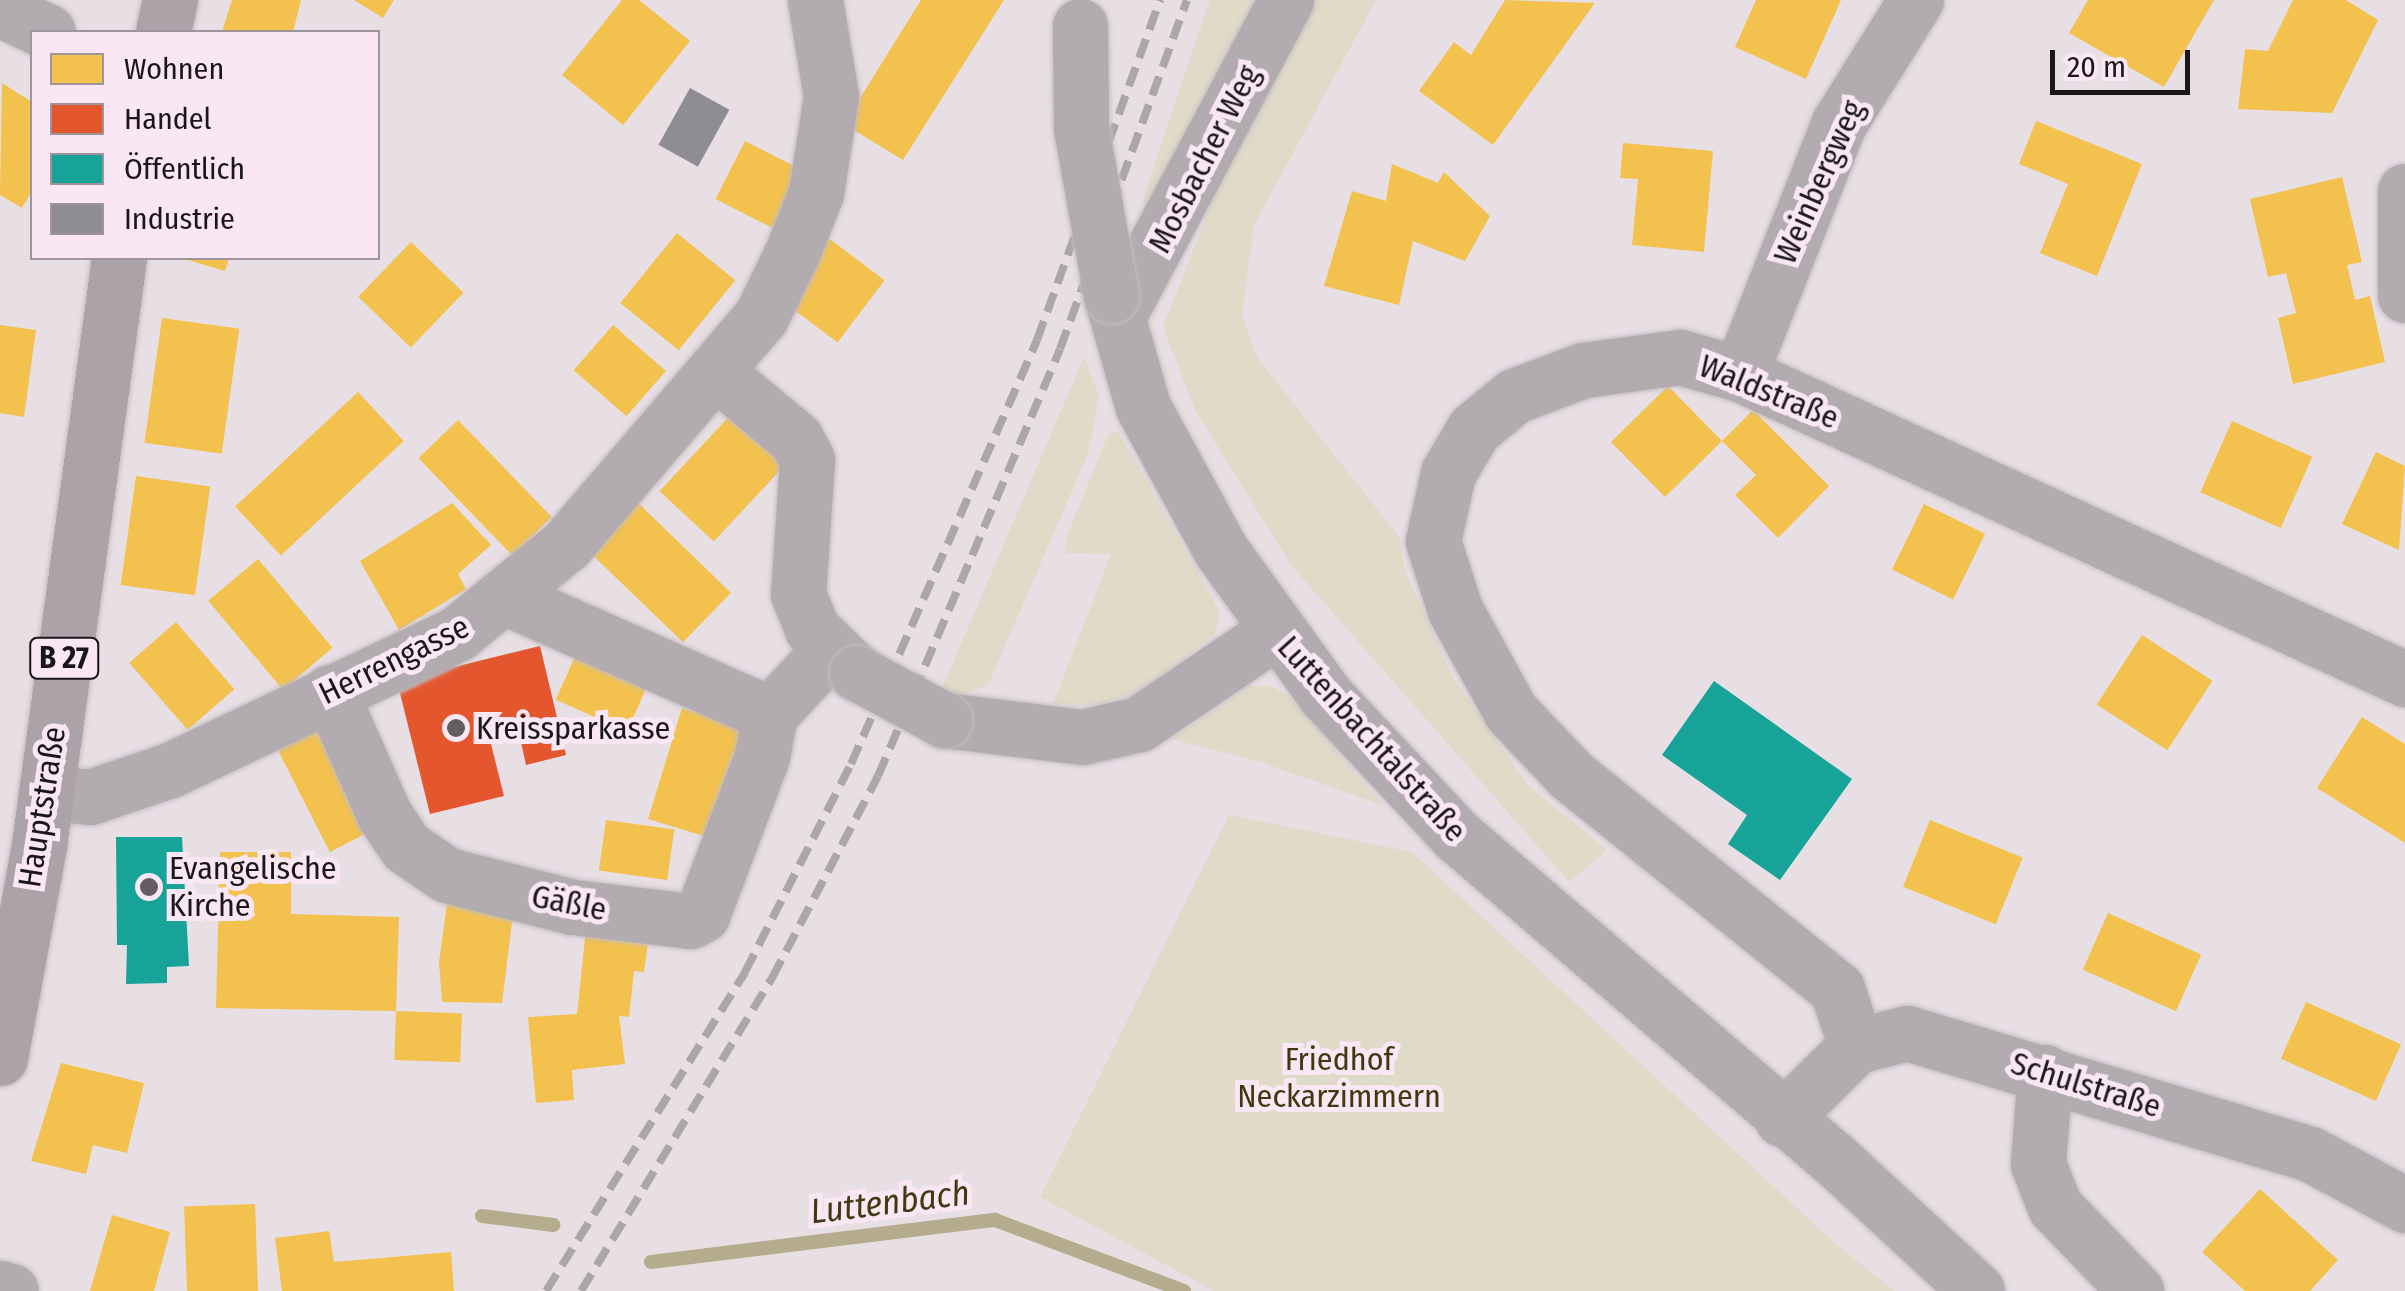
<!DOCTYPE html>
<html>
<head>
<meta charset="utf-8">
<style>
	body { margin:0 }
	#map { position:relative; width:2405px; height:1291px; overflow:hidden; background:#e8dfe5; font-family:"Fira Sans Condensed",sans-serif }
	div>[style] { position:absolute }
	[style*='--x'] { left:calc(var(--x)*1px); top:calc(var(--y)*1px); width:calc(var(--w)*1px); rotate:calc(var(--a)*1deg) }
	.green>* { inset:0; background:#e0dac9 }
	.homes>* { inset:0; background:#f2c14e; transform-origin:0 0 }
	.shops>* { inset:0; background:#e4572e }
	.public>* { inset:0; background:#17a398 }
	.industry>* { inset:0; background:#8d8d92; transform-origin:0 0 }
	.stream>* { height:14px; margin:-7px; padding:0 7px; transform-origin:7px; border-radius:7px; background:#b4ac8d }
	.roads { filter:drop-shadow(0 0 2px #c2bcc0) drop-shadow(0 0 2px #c2bcc0) }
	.minor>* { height:55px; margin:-27.5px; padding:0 27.5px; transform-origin:27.5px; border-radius:27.5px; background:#b2abaf }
	.tertiary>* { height:55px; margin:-27.5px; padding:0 27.5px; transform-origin:27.5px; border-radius:27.5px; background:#b2abaf }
	.primary>* { height:55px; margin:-27.5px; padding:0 27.5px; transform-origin:27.5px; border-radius:27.5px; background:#aca3a9 }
	.rail>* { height:8px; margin-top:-4px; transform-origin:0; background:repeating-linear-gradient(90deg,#aca6aa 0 20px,transparent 0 30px) }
	.bridges { filter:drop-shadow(0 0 2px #c2bcc0) drop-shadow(0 0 2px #c2bcc0) }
	.minor-bridge>* { height:55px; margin:-27.5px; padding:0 27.5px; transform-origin:27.5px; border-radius:27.5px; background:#b2abaf }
	.tertiary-bridge>* { height:55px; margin:-27.5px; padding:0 27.5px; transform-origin:27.5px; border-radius:27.5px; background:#b2abaf }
	.dots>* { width:28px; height:28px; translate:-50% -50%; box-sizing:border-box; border:5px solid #f9e8f3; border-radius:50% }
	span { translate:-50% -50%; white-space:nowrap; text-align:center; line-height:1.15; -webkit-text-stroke:10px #f9e8f3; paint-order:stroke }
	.shield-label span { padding:2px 8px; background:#f9e8f3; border:2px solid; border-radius:8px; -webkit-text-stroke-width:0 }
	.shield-label { font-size:30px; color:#1b161a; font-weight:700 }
	.street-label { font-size:32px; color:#1b161a }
	.poi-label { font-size:32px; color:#1b161a }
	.left { translate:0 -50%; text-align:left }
	.park-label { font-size:32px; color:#3e3911 }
	.water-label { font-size:35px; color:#403a13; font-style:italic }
	.legend { position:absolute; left:30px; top:30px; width:350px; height:230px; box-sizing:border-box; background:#f9e8f3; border:2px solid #a0949c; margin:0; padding:12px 18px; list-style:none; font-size:30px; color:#1b161a }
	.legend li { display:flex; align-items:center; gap:20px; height:50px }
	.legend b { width:50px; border:2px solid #a0949c }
	.scale { position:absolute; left:2050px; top:50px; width:140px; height:45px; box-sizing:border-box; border:5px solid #1b161a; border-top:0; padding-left:12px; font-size:30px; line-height:35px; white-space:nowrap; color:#1b161a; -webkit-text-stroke:8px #f9e8f3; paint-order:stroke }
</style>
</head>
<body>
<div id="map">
	<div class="green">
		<i style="clip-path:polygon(1210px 0,1255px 0,1147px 204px,1142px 202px)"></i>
		<i style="clip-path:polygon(1317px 0,1376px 0,1254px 225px,1242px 315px,1257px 357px,1400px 538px,1405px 570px,1452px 676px,1528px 785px,1607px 850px,1569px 882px,1291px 565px,1195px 410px,1163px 327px,1230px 156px)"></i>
		<i style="clip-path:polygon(1084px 357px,1099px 397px,1088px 454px,988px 685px,953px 698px,941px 691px)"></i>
		<i style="clip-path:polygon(1118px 431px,1220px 612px,1215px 634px,1139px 694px,1092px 705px,1053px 704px,1111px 554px,1065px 553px,1066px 538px,1108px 435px)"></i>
		<i style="clip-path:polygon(1248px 686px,1270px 686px,1289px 696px,1384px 806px,1258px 761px,1172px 739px)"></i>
		<i style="clip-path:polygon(1229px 815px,1412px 852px,1837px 1245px,1895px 1291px,1214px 1291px,1040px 1197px)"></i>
	</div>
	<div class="homes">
		<i style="clip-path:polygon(232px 0,301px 0,293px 32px,222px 32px)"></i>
		<i style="clip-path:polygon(354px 0,394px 0,383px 18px)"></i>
		<i style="clip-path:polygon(622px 0,639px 0,690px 41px,623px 125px,562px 75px)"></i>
		<i style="clip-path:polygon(921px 0,1004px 0,903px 160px,844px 124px)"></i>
		<i style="clip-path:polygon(1505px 0,1595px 3px,1493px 145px,1419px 91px,1454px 42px,1471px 55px)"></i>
		<i style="clip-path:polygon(1756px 0,1841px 0,1806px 79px,1735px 47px)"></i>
		<i style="clip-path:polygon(2088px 0,2214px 0,2164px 87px,2069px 33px)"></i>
		<i style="clip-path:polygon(2293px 0,2346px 0,2378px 20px,2332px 113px,2238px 109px,2245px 49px,2268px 51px)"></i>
		<i style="clip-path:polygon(2px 83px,32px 102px,32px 191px,22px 208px,0 195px)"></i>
		<i style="clip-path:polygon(2036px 121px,2142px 164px,2097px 276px,2040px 253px,2068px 184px,2019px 164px)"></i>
		<i style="left:745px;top:141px;width:64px;height:65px;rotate:27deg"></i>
		<i style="clip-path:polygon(1623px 143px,1713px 151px,1704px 252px,1632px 245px,1638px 179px,1620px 178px)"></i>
		<i style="clip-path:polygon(1392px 164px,1438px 183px,1444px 172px,1490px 216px,1465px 261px,1413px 241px,1399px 305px,1324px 286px,1352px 191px,1386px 201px)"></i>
		<i style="clip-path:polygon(2342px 177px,2362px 262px,2347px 265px,2355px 300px,2370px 296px,2385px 362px,2293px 384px,2278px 318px,2296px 313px,2286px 273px,2268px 277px,2250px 199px)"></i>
		<i style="left:677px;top:233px;width:75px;height:90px;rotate:39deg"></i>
		<i style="left:827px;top:237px;width:72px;height:78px;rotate:37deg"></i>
		<i style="left:411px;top:242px;width:73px;height:76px;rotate:44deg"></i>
		<i style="clip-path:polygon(181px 258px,229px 258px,225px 271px)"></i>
		<i style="left:162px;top:318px;width:78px;height:126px;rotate:8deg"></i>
		<i style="clip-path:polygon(0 325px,36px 330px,24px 417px,0 413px)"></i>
		<i style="left:613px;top:325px;width:70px;height:60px;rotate:41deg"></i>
		<i style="clip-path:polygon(1668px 386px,1722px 441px,1753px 410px,1829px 486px,1778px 538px,1735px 495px,1756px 475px,1722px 441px,1665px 497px,1611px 442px)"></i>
		<i style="left:358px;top:392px;width:67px;height:168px;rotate:47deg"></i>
		<i style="left:738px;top:407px;width:74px;height:115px;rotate:43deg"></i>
		<i style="left:458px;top:420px;width:135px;height:55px;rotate:46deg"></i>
		<i style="left:2232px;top:421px;width:88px;height:78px;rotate:24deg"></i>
		<i style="clip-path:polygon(2376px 452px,2405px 466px,2399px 550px,2342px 524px)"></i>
		<i style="left:136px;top:476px;width:75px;height:110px;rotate:8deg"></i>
		<i style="left:636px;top:501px;width:132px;height:69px;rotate:44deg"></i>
		<i style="clip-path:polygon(452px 503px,491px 545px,458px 574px,466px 589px,399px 630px,360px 561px)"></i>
		<i style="left:1924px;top:504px;width:68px;height:73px;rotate:26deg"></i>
		<i style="left:258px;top:559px;width:116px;height:65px;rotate:50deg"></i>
		<i style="left:176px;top:622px;width:89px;height:62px;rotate:49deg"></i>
		<i style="left:2142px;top:635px;width:84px;height:83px;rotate:33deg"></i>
		<i style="left:581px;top:643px;width:78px;height:62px;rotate:24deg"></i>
		<i style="left:682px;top:708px;width:72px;height:116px;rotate:17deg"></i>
		<i style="clip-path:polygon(2362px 717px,2405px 744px,2405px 843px,2317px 788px)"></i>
		<i style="left:328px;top:725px;width:114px;height:56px;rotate:63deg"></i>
		<i style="left:606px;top:820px;width:69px;height:51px;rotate:8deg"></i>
		<i style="left:1930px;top:820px;width:100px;height:72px;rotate:22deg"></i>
		<i style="clip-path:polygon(220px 852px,291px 852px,291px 914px,399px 917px,396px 1011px,216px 1008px)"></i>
		<i style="clip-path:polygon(449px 889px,515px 898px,502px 1003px,442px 1002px,439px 962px)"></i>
		<i style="left:2108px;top:913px;width:102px;height:62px;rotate:24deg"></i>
		<i style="clip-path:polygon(586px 929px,649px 936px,644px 972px,634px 971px,629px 1017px,619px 1016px,625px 1064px,572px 1070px,574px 1100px,536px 1103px,528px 1017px,577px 1014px)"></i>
		<i style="left:2306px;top:1002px;width:104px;height:62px;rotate:24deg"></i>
		<i style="left:396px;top:1011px;width:66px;height:49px;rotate:2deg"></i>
		<i style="clip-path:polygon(61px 1063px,144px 1083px,127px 1153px,93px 1145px,86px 1174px,31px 1161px)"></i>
		<i style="clip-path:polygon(2260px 1189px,2338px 1260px,2310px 1291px,2245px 1291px,2202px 1252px)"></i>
		<i style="left:255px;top:1204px;width:87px;height:71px;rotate:88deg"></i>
		<i style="clip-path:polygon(112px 1215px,170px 1232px,154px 1291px,90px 1291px)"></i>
		<i style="clip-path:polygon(329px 1231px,334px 1262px,451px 1252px,454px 1291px,282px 1291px,275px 1238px)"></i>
	</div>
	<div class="shops">
		<i style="clip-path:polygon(540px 646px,566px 755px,526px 765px,517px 724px,488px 732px,504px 796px,430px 814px,397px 681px)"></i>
	</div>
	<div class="public">
		<i style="clip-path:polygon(1714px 681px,1852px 779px,1780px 880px,1728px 844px,1747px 815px,1662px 755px)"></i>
		<i style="clip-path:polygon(116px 837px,182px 837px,189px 966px,167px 967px,167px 983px,126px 984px,127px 945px,117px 945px)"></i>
	</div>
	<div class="industry">
		<i style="left:690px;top:88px;width:45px;height:65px;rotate:29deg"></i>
	</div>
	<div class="stream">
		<i style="--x:482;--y:1216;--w:72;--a:7.2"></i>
		<i style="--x:651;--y:1262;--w:347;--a:-7"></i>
		<i style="--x:995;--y:1220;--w:202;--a:20.6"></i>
	</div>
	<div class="roads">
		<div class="minor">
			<i style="--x:0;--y:9;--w:53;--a:25.6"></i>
			<i style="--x:2405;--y:191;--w:104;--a:90"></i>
			<i style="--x:1118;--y:316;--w:358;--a:-62"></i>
			<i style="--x:716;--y:372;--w:104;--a:39.9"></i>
			<i style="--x:796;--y:439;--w:24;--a:62"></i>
			<i style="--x:807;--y:460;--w:134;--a:93.8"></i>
			<i style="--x:798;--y:594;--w:38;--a:68"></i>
			<i style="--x:812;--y:629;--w:62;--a:44.3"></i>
			<i style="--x:1740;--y:374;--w:270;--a:-68.5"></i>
			<i style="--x:1839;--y:123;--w:145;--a:-58"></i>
			<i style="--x:507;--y:598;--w:287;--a:23.8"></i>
			<i style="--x:770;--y:714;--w:86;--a:-46.9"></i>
			<i style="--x:330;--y:692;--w:136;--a:66.1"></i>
			<i style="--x:385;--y:816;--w:37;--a:56"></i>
			<i style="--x:406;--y:847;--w:50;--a:34.3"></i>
			<i style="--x:447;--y:875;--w:130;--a:14.3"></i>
			<i style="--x:573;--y:907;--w:118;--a:6.8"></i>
			<i style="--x:690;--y:921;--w:13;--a:-27"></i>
			<i style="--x:702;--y:915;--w:170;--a:-69.3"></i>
			<i style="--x:762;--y:756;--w:43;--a:-79.2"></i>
			<i style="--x:944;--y:720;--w:139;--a:7"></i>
			<i style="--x:1082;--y:737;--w:58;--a:-12.8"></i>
			<i style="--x:1139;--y:724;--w:164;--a:-34.1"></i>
			<i style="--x:47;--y:793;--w:43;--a:5.3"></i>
			<i style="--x:90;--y:797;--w:84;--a:-18.6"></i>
			<i style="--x:170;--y:770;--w:319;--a:-25.4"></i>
			<i style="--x:458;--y:633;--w:139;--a:-39.2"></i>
			<i style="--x:566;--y:545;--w:300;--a:-49.5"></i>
			<i style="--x:761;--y:317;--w:71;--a:-64.2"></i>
			<i style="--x:792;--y:253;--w:65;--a:-68.2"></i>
			<i style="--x:816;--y:193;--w:98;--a:-81.2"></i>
			<i style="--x:831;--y:96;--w:97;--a:-99.5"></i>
			<i style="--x:1856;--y:1046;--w:60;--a:-108.4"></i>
			<i style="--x:1837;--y:989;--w:343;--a:-141.2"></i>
			<i style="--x:1570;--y:774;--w:86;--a:-133.6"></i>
			<i style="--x:1511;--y:712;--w:116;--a:-118.8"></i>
			<i style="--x:1455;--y:610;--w:72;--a:-107.7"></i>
			<i style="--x:1433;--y:541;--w:70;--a:-77.6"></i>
			<i style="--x:1448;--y:473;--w:51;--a:-59.4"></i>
			<i style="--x:1474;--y:429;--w:52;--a:-39.5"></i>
			<i style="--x:1514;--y:396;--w:74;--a:-20.6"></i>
			<i style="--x:1583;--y:370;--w:98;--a:-7.6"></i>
			<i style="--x:1680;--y:357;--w:62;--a:15.8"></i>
			<i style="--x:1740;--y:374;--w:732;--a:24.64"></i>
			<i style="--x:2045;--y:1072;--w:92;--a:94.4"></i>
			<i style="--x:2038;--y:1164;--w:46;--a:68.4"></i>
			<i style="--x:2055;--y:1207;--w:117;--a:46"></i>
			<i style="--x:1782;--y:1119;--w:104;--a:-44.6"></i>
			<i style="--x:1856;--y:1046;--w:53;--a:-14.3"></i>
			<i style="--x:1907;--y:1033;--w:421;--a:16.7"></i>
			<i style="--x:2310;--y:1154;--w:108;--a:28.2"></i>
		</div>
		<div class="tertiary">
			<i style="--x:1111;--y:295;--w:116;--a:74.1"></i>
			<i style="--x:1143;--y:407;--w:162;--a:61.5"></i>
			<i style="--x:1220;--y:549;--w:181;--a:54.2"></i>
			<i style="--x:1326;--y:696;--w:192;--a:46.9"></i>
			<i style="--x:1457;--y:836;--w:494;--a:40.6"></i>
			<i style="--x:1832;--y:1157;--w:197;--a:42.7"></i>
			<i style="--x:0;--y:1288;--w:11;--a:15"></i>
		</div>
		<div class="primary">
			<i style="--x:163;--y:32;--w:33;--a:-78"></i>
			<i style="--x:0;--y:1058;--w:217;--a:-79.6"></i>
			<i style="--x:39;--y:845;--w:592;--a:-82.24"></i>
		</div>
	</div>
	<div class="rail">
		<i style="--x:546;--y:1291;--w:376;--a:-58"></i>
		<i style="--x:745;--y:972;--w:233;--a:-63"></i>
		<i style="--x:851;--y:764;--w:463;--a:-66.3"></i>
		<i style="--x:1037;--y:340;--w:362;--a:-70.1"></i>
		<i style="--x:581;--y:1291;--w:367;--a:-58.6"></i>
		<i style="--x:772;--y:978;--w:228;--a:-62.3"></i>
		<i style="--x:878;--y:776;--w:464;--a:-66.9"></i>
		<i style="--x:1060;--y:349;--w:371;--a:-70"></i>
	</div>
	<div class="bridges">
		<div class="minor-bridge">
			<i style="--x:857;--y:673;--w:99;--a:28.4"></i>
		</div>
		<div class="tertiary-bridge">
			<i style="--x:1080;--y:26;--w:102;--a:89.4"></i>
			<i style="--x:1081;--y:128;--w:170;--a:79.8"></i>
		</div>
	</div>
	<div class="dots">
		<i style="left:456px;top:728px;background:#635c61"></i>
		<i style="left:149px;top:887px;background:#635c61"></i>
	</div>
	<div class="shield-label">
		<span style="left:64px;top:658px">B 27</span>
	</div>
	<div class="street-label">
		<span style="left:1204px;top:159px;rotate:-63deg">Mosbacher Weg</span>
		<span style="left:1819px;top:182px;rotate:-66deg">Weinbergweg</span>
		<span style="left:1769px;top:392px;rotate:22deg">Waldstraße</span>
		<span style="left:394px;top:660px;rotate:-26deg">Herrengasse</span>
		<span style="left:1372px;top:739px;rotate:48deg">Luttenbachtalstraße</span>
		<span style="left:42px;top:807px;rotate:-81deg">Hauptstraße</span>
		<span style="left:569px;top:903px;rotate:11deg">Gäßle</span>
		<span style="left:2086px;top:1085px;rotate:17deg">Schulstraße</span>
	</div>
	<div class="poi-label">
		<span class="left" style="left:476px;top:728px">Kreissparkasse</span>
		<span class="left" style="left:169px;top:887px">Evangelische<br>Kirche</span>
	</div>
	<div class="park-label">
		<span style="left:1339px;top:1078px">Friedhof<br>Neckarzimmern</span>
	</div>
	<div class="water-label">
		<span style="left:890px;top:1202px;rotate:-7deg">Luttenbach</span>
	</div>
	<ul class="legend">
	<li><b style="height:28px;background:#f2c14e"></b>Wohnen</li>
	<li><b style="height:28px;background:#e4572e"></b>Handel</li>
	<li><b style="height:28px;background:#17a398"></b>Öffentlich</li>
	<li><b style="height:28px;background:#8d8d92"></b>Industrie</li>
	</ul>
	<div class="scale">20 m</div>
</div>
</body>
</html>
